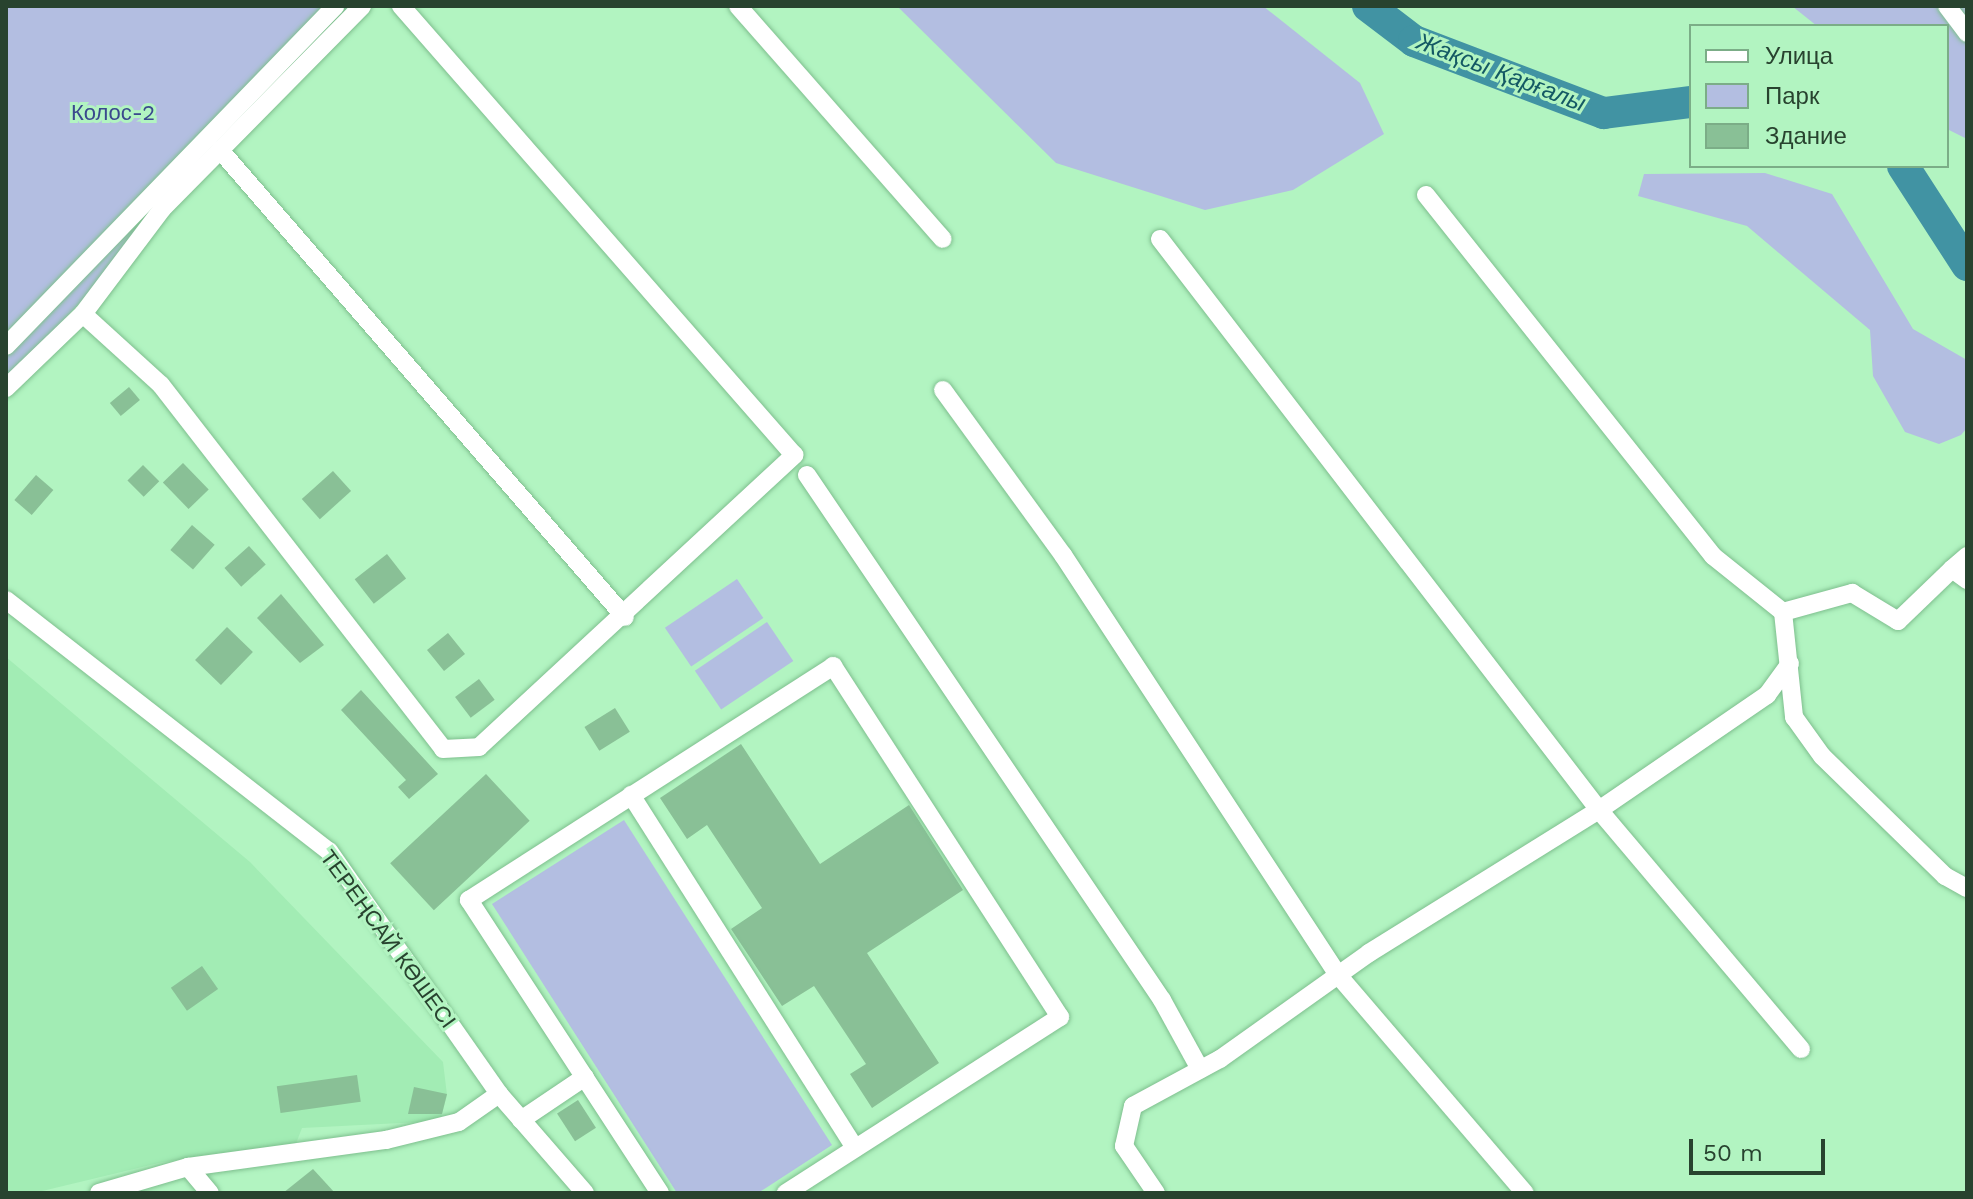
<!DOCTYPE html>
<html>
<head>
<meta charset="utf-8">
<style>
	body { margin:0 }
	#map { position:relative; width:1973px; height:1199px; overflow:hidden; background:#b2f4c1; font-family:"Work Sans",sans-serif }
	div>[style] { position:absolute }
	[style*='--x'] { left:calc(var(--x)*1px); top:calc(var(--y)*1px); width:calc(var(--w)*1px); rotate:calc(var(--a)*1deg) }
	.built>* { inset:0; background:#a2ecb4 }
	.green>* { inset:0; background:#b3bee1; transform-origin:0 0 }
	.river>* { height:32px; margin:-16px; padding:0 16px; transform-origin:16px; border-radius:16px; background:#4193a3 }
	.building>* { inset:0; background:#89c096; transform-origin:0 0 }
	.roads { filter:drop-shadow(0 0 2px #7ebf8e) drop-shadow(0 0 2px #7ebf8e) }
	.minor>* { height:18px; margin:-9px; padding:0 9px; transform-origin:9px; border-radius:9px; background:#fff }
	span { translate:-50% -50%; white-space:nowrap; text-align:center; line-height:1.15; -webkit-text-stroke:6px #b2f4c1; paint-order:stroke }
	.park-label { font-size:22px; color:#3a498d }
	.street-label { font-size:22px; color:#28432f }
	.water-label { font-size:24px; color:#145964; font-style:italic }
	.frame { position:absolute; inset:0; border:8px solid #28432f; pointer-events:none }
	.legend { position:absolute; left:1689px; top:24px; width:260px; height:144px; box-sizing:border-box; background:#b2f4c1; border:2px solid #7bad87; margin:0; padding:10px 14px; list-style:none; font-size:24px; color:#28432f }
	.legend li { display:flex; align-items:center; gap:16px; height:40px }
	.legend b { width:40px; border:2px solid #7bad87 }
	.scale { position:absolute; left:1689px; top:1139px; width:136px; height:36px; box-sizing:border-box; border:4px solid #28432f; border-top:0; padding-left:10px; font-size:24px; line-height:28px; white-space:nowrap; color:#28432f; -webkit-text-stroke:6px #b2f4c1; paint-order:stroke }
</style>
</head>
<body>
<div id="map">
	<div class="built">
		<i style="clip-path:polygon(6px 657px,250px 862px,443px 1062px,447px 1095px,440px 1121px,302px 1128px,295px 1146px,163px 1162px,34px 1193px,6px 1193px)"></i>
	</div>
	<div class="green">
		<i style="clip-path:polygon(6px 6px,364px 6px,6px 380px)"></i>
		<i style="clip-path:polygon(897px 6px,1263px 6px,1360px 83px,1384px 134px,1293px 190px,1205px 210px,1056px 163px)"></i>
		<i style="clip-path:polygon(1792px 6px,1967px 6px,1967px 139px,1947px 129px,1947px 26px,1817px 26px)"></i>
		<i style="clip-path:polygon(1765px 173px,1832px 194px,1913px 329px,1967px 360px,1967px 428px,1961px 435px,1939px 444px,1905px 432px,1873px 376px,1870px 330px,1747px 226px,1638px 196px,1644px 174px)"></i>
		<i style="left:737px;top:579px;width:47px;height:87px;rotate:56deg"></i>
		<i style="left:767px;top:622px;width:47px;height:87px;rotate:56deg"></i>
		<i style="clip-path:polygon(624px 820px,832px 1145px,758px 1193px,677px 1193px,492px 904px)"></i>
	</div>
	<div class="river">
		<i style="--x:1368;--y:6;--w:58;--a:37.3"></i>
		<i style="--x:1414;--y:41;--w:203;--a:20.8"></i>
		<i style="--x:1604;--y:113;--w:88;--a:-7.2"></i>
		<i style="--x:1903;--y:166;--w:118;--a:57.1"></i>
	</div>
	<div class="building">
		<i style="left:129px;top:387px;width:17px;height:25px;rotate:50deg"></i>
		<i style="left:183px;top:463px;width:37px;height:28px;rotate:46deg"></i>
		<i style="left:143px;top:465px;width:23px;height:22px;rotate:45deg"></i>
		<i style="left:333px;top:471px;width:27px;height:42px;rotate:48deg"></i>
		<i style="left:36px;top:475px;width:23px;height:33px;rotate:41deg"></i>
		<i style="left:192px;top:525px;width:30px;height:33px;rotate:41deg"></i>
		<i style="left:249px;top:546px;width:25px;height:33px;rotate:48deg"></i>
		<i style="left:387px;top:554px;width:31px;height:41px;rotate:52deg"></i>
		<i style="clip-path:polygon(281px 594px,324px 645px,300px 663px,257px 618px)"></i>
		<i style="left:227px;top:627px;width:36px;height:46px;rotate:44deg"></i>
		<i style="left:448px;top:633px;width:27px;height:27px;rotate:51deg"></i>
		<i style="left:479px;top:679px;width:26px;height:30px;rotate:53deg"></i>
		<i style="clip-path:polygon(361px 690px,438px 774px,409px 799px,398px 787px,406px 780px,341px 710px)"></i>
		<i style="left:615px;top:708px;width:28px;height:36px;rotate:58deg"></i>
		<i style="clip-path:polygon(741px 744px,820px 864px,909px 805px,963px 890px,867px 953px,939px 1063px,872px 1108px,850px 1074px,866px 1064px,814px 986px,782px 1006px,731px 929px,762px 908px,707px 825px,687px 839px,660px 798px)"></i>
		<i style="left:486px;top:774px;width:64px;height:131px;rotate:47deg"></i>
		<i style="left:202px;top:966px;width:28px;height:38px;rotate:55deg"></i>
		<i style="left:357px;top:1075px;width:27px;height:81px;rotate:82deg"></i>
		<i style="clip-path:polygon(414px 1087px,447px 1094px,442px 1114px,408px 1114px)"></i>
		<i style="left:578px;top:1100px;width:33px;height:25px;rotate:57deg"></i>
		<i style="clip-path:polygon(313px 1169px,335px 1193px,283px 1193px)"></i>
	</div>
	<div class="roads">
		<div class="minor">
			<i style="--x:738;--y:6;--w:310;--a:48.7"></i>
			<i style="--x:1947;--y:6;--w:34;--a:53"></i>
			<i style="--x:220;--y:150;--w:618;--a:49.07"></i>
			<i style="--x:1426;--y:195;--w:461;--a:51.5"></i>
			<i style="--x:1713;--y:556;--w:90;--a:38.7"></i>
			<i style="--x:1783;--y:612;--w:106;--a:84"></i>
			<i style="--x:1794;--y:717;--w:48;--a:54.3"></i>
			<i style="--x:1822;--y:756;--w:172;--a:44.3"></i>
			<i style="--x:1945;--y:876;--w:25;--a:29"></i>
			<i style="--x:1160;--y:239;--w:720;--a:52.45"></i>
			<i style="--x:1599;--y:810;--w:313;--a:49.8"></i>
			<i style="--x:83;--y:314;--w:105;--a:42.3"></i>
			<i style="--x:161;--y:385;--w:460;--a:52.2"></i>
			<i style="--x:443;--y:749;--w:36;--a:-3"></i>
			<i style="--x:479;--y:747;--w:430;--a:-42.8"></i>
			<i style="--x:794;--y:455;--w:597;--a:-131.19"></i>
			<i style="--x:6;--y:346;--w:473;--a:-45.9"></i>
			<i style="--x:6;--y:388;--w:107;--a:-43.9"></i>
			<i style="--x:83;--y:314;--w:131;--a:-53"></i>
			<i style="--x:162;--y:209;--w:285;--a:-45.4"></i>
			<i style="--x:943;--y:390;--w:204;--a:54"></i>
			<i style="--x:1063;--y:555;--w:502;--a:56.78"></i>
			<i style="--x:1338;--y:975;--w:287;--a:49.4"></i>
			<i style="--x:807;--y:475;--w:634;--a:55.93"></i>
			<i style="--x:1162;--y:1000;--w:79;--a:61.2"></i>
			<i style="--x:1967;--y:556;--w:20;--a:139"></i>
			<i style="--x:1952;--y:569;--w:19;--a:36"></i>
			<i style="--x:6;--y:600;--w:409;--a:37.9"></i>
			<i style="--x:329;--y:851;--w:297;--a:55"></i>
			<i style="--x:499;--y:1094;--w:131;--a:49"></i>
			<i style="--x:1783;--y:612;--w:72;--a:-15.4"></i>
			<i style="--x:1852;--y:593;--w:54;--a:31.3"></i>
			<i style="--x:1898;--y:621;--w:75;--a:-43.9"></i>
			<i style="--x:631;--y:795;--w:418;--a:57.6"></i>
			<i style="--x:521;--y:1120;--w:77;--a:-33.9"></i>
			<i style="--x:188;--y:1167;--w:34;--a:50"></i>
			<i style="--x:99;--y:1193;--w:93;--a:-16.3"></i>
			<i style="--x:188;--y:1167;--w:200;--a:-7.8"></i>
			<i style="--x:386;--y:1140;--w:75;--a:-13.9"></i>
			<i style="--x:459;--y:1122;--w:49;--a:-35"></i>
			<i style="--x:660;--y:1193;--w:350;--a:-123.1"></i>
			<i style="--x:469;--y:900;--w:433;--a:-32.7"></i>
			<i style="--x:833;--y:666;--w:418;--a:57.1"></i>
			<i style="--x:1060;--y:1017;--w:326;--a:147.3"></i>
			<i style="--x:1156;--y:1193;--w:57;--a:-124.2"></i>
			<i style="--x:1124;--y:1146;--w:41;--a:-77.3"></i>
			<i style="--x:1133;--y:1106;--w:99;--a:-28.4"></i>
			<i style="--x:1220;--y:1059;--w:183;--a:-35.4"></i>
			<i style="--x:1369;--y:953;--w:271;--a:-31.9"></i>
			<i style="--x:1599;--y:810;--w:204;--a:-34.4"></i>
			<i style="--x:1767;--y:695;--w:39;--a:-54"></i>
		</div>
	</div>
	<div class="park-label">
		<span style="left:113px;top:113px">Колос-2</span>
	</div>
	<div class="street-label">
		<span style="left:388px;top:939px;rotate:54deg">ТЕРЕҢСАЙ КӨШЕСІ</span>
	</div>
	<div class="water-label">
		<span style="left:1501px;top:73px;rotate:21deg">Жақсы Қарғалы</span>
	</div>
	<div class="frame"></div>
	<ul class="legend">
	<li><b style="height:10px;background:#fff"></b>Улица</li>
	<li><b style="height:22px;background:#b3bee1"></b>Парк</li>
	<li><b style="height:22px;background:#89c096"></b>Здание</li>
	</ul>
	<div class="scale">50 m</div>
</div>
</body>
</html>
